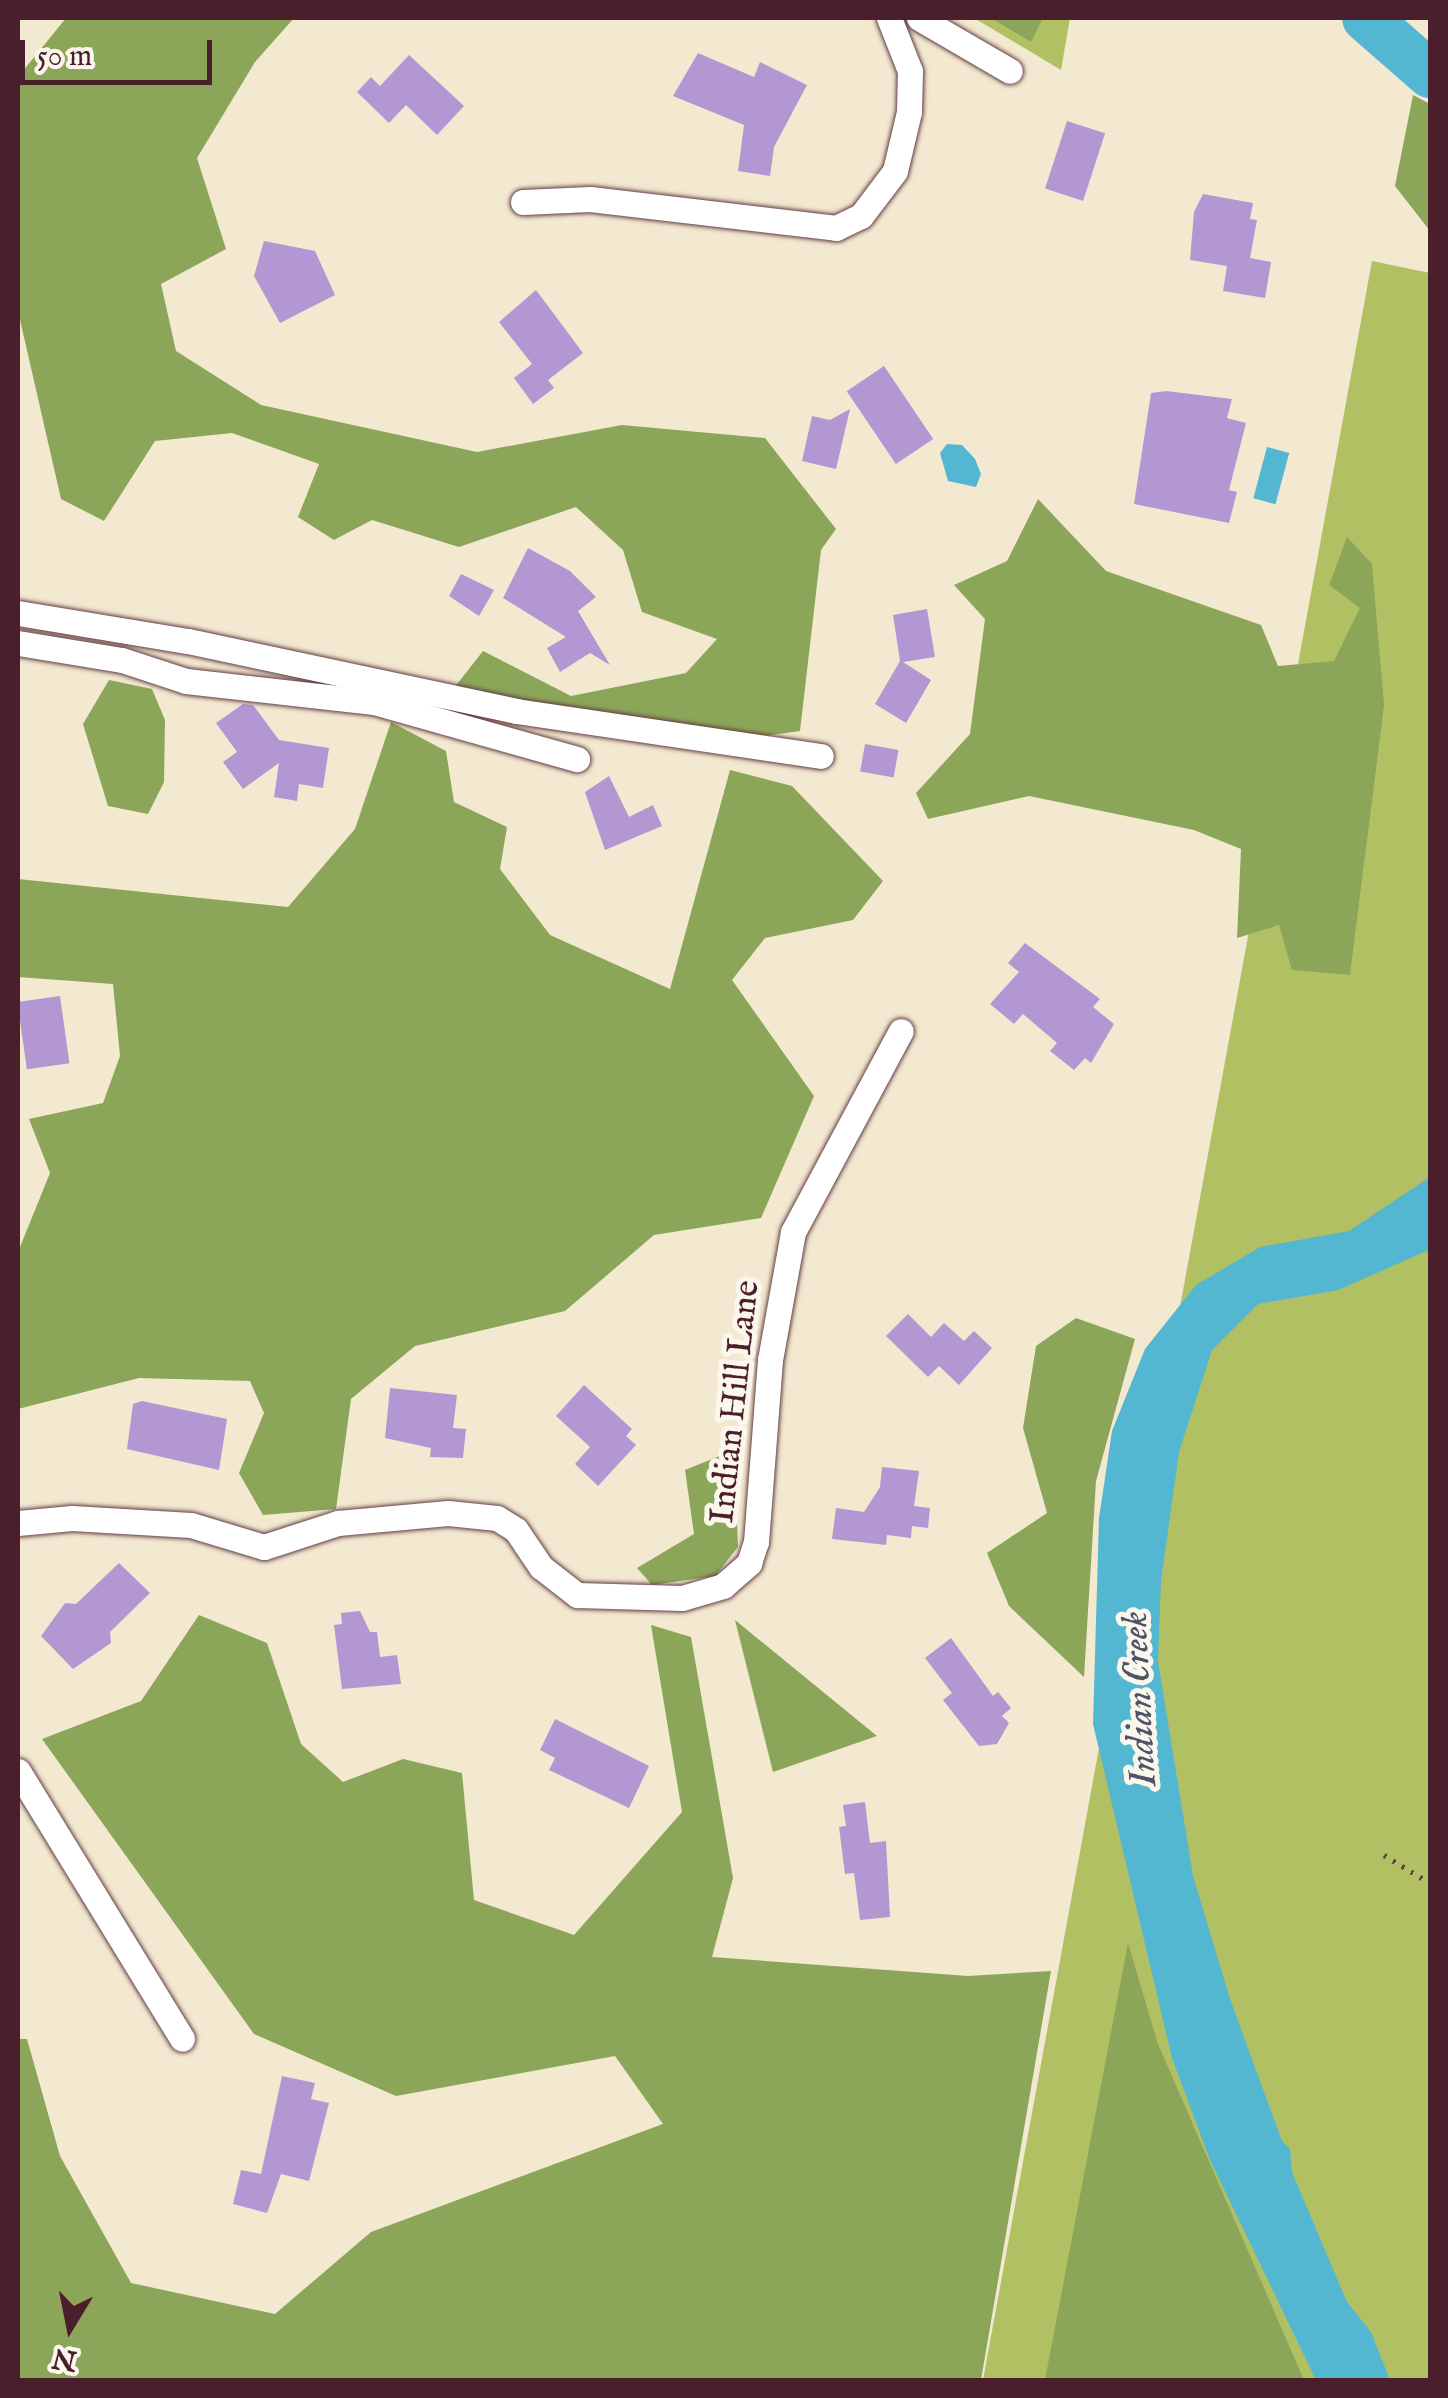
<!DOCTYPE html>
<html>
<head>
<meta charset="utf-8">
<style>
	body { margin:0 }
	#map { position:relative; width:1448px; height:2398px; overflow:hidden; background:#f3e8d0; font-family:"IM FELL English",serif }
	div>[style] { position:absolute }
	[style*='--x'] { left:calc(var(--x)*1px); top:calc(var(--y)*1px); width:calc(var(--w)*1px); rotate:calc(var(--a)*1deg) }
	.green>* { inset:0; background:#b0c063 }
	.forest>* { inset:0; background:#8ca659 }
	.water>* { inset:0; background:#53b7d2; transform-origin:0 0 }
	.river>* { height:48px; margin:-24px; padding:0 24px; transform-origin:24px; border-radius:24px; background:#53b7d2 }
	.building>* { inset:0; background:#b397d3; transform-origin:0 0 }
	.path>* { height:5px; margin-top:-2.5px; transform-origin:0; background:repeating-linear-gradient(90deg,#633d44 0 2.5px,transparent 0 10.5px) }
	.roads { filter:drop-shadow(0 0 2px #633d44) drop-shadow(0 0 2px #633d44) }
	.minor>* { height:25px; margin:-12.5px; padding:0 12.5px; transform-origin:12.5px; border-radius:12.5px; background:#fff }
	span { translate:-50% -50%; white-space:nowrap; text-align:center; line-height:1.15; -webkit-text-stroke:10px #fbf7ec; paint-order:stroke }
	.street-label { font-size:35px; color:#4a1f2b }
	.water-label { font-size:38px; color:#4d5465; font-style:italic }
	.frame { position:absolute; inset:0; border:20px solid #4a1f2b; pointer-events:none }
	.north { position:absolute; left:20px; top:2278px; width:100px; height:100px; -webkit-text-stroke:8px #fbf7ec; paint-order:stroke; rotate:190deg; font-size:28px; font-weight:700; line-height:40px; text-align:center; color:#4a1f2b }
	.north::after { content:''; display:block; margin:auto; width:35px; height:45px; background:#4a1f2b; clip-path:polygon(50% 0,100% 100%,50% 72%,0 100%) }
	.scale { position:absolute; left:20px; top:40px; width:192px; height:45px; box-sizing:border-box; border:5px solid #4a1f2b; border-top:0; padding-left:12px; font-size:30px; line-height:35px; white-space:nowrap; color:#4a1f2b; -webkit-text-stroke:8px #fbf7ec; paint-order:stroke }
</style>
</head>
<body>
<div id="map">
	<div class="green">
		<i style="clip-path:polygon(974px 18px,1070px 18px,1061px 70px)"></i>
		<i style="clip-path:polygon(1372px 261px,1430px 273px,1430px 2380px,983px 2380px)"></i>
	</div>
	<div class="forest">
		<i style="clip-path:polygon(66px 18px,294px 18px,255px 62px,197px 158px,226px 249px,161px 284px,176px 351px,261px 405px,477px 452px,622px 425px,765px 438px,836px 529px,821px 550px,800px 731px,749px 738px,454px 688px,483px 651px,571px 696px,686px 673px,717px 639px,642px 612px,623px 550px,576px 507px,459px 547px,372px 520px,334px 540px,298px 517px,319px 464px,232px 433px,155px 441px,104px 521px,61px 499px,18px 311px,18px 77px)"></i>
		<i style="clip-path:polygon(991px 18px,1043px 18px,1031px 42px)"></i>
		<i style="clip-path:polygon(1413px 95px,1430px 104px,1430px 231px,1395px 186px)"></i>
		<i style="clip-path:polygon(1038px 499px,1106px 571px,1261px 625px,1278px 666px,1334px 661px,1360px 608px,1329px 585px,1347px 537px,1372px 564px,1384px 705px,1350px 975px,1292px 970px,1279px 925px,1237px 938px,1241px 849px,1194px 830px,1029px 796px,928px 819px,916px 793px,970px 734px,985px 619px,954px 585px,1007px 561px)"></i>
		<i style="clip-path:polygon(109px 680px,152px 689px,165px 720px,164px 782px,148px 814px,108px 806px,83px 724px)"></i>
		<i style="clip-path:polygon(391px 722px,446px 751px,454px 802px,507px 827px,500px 869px,550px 935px,670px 989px,730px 770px,792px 786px,883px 881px,853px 920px,765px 938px,732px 980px,814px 1096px,761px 1218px,654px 1235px,565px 1311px,415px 1346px,351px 1399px,336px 1509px,263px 1515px,239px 1473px,264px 1413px,250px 1381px,139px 1378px,18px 1409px,18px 1252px,50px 1173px,29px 1119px,103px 1103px,120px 1056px,113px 984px,18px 977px,18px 879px,288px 907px,355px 829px)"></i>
		<i style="clip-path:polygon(1076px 1318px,1135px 1339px,1096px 1481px,1084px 1677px,1009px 1606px,987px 1553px,1047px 1513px,1023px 1428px,1036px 1346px)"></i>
		<i style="clip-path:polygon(734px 1450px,738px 1547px,715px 1576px,652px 1585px,637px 1568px,694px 1534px,685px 1470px)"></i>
		<i style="clip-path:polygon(199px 1615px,267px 1643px,301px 1744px,343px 1782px,403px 1759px,462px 1773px,474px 1900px,574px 1935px,682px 1812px,651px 1625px,691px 1637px,733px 1878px,712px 1957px,968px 1976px,1051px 1971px,981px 2380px,18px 2380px,18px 2039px,27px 2039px,60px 2156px,131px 2283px,275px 2314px,371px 2232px,663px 2124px,615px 2056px,396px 2096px,254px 2034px,42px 1739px,141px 1701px)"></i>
		<i style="clip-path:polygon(735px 1620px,877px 1736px,773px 1772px)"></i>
		<i style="clip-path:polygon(1128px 1943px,1158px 2044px,1304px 2380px,1045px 2380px)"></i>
	</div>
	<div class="water">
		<i style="clip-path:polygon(947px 444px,962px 445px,975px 459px,981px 474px,976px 487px,948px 481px,940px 453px)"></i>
		<i style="left:1267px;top:447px;width:23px;height:53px;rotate:15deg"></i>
		<i style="clip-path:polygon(1430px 1177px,1429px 1250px,1338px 1290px,1258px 1304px,1212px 1350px,1179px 1452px,1161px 1581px,1158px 1661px,1193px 1876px,1230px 1999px,1282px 2141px,1290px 2149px,1292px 2172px,1347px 2302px,1371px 2332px,1390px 2380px,1316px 2380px,1210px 2160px,1172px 2058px,1093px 1724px,1099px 1518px,1112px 1431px,1145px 1349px,1196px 1285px,1260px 1247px,1349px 1231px)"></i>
	</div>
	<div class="river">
		<i style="--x:1366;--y:18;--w:85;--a:41.2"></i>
	</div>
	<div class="building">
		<i style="clip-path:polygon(698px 53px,754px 77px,760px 62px,807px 85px,774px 147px,770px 176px,738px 171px,744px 125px,673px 96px)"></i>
		<i style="clip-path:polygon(409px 55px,464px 106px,437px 135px,406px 105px,389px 123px,357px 92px,371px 77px,380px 86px)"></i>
		<i style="left:1067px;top:121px;width:40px;height:71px;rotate:18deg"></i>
		<i style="clip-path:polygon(1203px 194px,1253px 203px,1250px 219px,1257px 220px,1250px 258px,1271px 262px,1265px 298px,1223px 291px,1227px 266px,1190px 260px,1194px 212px)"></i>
		<i style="clip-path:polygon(264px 241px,315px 251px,335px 295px,280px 323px,254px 276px)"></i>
		<i style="clip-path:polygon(536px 290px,583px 353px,548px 380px,554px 388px,533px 404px,514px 378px,532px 364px,499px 322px)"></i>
		<i style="left:884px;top:366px;width:88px;height:45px;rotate:56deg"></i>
		<i style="clip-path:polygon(1166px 391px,1232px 399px,1227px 418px,1246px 423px,1229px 490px,1237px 492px,1229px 523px,1134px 504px,1151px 393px)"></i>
		<i style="clip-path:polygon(850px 409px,836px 469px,802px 461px,812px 416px,830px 420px)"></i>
		<i style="clip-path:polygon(528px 548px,570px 571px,596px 597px,578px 611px,610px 665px,590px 653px,560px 672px,547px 648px,566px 637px,503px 598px)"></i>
		<i style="clip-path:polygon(461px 574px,494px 590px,479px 616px,449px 596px)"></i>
		<i style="clip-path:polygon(927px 609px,935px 657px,903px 662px,931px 680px,906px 723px,875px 704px,900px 661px,893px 615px)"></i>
		<i style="clip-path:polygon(243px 704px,253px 705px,279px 740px,329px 748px,323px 788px,299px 784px,297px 801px,274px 797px,279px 763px,243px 789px,223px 762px,237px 752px,216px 723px)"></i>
		<i style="left:865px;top:744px;width:34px;height:28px;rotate:10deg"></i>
		<i style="clip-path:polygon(609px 776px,629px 817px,653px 805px,662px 826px,605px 850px,585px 792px)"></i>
		<i style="clip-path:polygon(1025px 943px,1100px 999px,1093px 1007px,1114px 1024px,1091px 1063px,1085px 1058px,1074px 1070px,1050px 1051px,1057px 1043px,1023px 1014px,1014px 1024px,990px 1004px,1019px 972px,1008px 963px)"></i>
		<i style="left:60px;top:996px;width:68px;height:43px;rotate:82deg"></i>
		<i style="clip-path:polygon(908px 1314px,931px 1337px,944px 1323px,964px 1341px,974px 1331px,992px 1348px,959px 1385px,939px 1366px,928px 1377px,886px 1336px)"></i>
		<i style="clip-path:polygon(584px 1385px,632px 1429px,626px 1436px,636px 1445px,598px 1486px,575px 1464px,590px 1447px,556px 1416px)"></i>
		<i style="clip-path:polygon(390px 1388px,457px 1395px,453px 1428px,466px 1429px,463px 1458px,430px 1457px,431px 1448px,385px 1438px)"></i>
		<i style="clip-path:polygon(142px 1401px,227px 1419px,219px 1470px,127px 1449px,133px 1404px)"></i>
		<i style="clip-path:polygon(882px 1467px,919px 1471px,914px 1506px,930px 1508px,928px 1528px,912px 1526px,911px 1538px,887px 1535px,886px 1545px,832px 1539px,836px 1508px,864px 1512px,880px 1487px)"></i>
		<i style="clip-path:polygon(119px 1563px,150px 1593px,110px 1632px,111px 1643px,73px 1669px,41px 1636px,65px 1603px,76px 1604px)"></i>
		<i style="clip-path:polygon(360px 1611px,370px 1632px,377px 1632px,380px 1657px,397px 1655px,401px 1684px,342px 1689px,334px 1625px,342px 1624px,341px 1613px)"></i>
		<i style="clip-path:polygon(951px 1638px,993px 1696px,998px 1692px,1011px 1708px,1002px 1716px,1009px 1723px,997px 1744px,979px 1746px,943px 1700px,952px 1693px,925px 1658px)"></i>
		<i style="clip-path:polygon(555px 1719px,649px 1766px,629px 1808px,549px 1770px,555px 1758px,540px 1750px)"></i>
		<i style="clip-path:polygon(865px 1802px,870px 1843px,886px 1841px,890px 1917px,860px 1920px,854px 1873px,845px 1874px,839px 1827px,846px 1826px,843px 1805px)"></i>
		<i style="clip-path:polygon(282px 2076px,315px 2083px,311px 2099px,329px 2103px,309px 2181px,281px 2174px,267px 2213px,233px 2204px,241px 2170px,261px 2174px)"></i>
	</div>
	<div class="path">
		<i style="--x:1384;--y:1855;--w:54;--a:31.3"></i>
	</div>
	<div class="roads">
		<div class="minor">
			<i style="--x:919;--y:18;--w:105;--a:30.2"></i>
			<i style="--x:523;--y:202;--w:67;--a:-2.6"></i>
			<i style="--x:590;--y:199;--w:248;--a:6.7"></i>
			<i style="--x:836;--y:228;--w:28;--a:-26"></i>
			<i style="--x:861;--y:216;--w:56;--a:-52.9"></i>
			<i style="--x:895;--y:171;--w:61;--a:-76.7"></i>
			<i style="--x:909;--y:112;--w:41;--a:-88.6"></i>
			<i style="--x:910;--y:71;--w:57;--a:-111.6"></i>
			<i style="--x:18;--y:613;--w:172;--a:9.4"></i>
			<i style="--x:188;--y:641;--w:335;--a:12"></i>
			<i style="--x:516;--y:711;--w:308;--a:8.4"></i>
			<i style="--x:18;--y:643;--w:105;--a:9.3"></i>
			<i style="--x:122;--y:660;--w:67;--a:18.2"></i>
			<i style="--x:186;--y:681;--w:189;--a:6.4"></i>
			<i style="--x:374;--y:702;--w:211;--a:15.7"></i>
			<i style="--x:18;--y:1523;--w:54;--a:-5.3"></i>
			<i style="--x:72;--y:1518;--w:119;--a:3.4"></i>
			<i style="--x:191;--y:1525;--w:76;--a:16.8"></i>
			<i style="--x:264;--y:1547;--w:78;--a:-18"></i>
			<i style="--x:338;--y:1523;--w:110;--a:-5.2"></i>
			<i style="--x:448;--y:1513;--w:49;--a:5.8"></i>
			<i style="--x:497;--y:1518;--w:22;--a:32"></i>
			<i style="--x:516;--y:1530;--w:45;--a:56"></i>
			<i style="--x:541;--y:1567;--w:46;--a:37.9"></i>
			<i style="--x:577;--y:1595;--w:105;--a:1.6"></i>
			<i style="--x:682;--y:1598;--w:43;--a:-16.3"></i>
			<i style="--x:723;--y:1586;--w:35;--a:-41"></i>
			<i style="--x:749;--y:1563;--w:22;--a:-72"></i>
			<i style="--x:756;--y:1542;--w:183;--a:-85.6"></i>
			<i style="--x:770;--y:1360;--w:130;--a:-79.8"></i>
			<i style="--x:793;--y:1232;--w:228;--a:-61.8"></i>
			<i style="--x:18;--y:1771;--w:314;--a:58.5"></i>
		</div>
	</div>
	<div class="street-label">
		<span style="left:736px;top:1402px;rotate:-84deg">Indian Hill Lane</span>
	</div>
	<div class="water-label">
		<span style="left:1141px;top:1699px;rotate:-93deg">Indian Creek</span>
	</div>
	<div class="frame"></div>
	<div class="north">N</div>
	<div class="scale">50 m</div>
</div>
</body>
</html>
